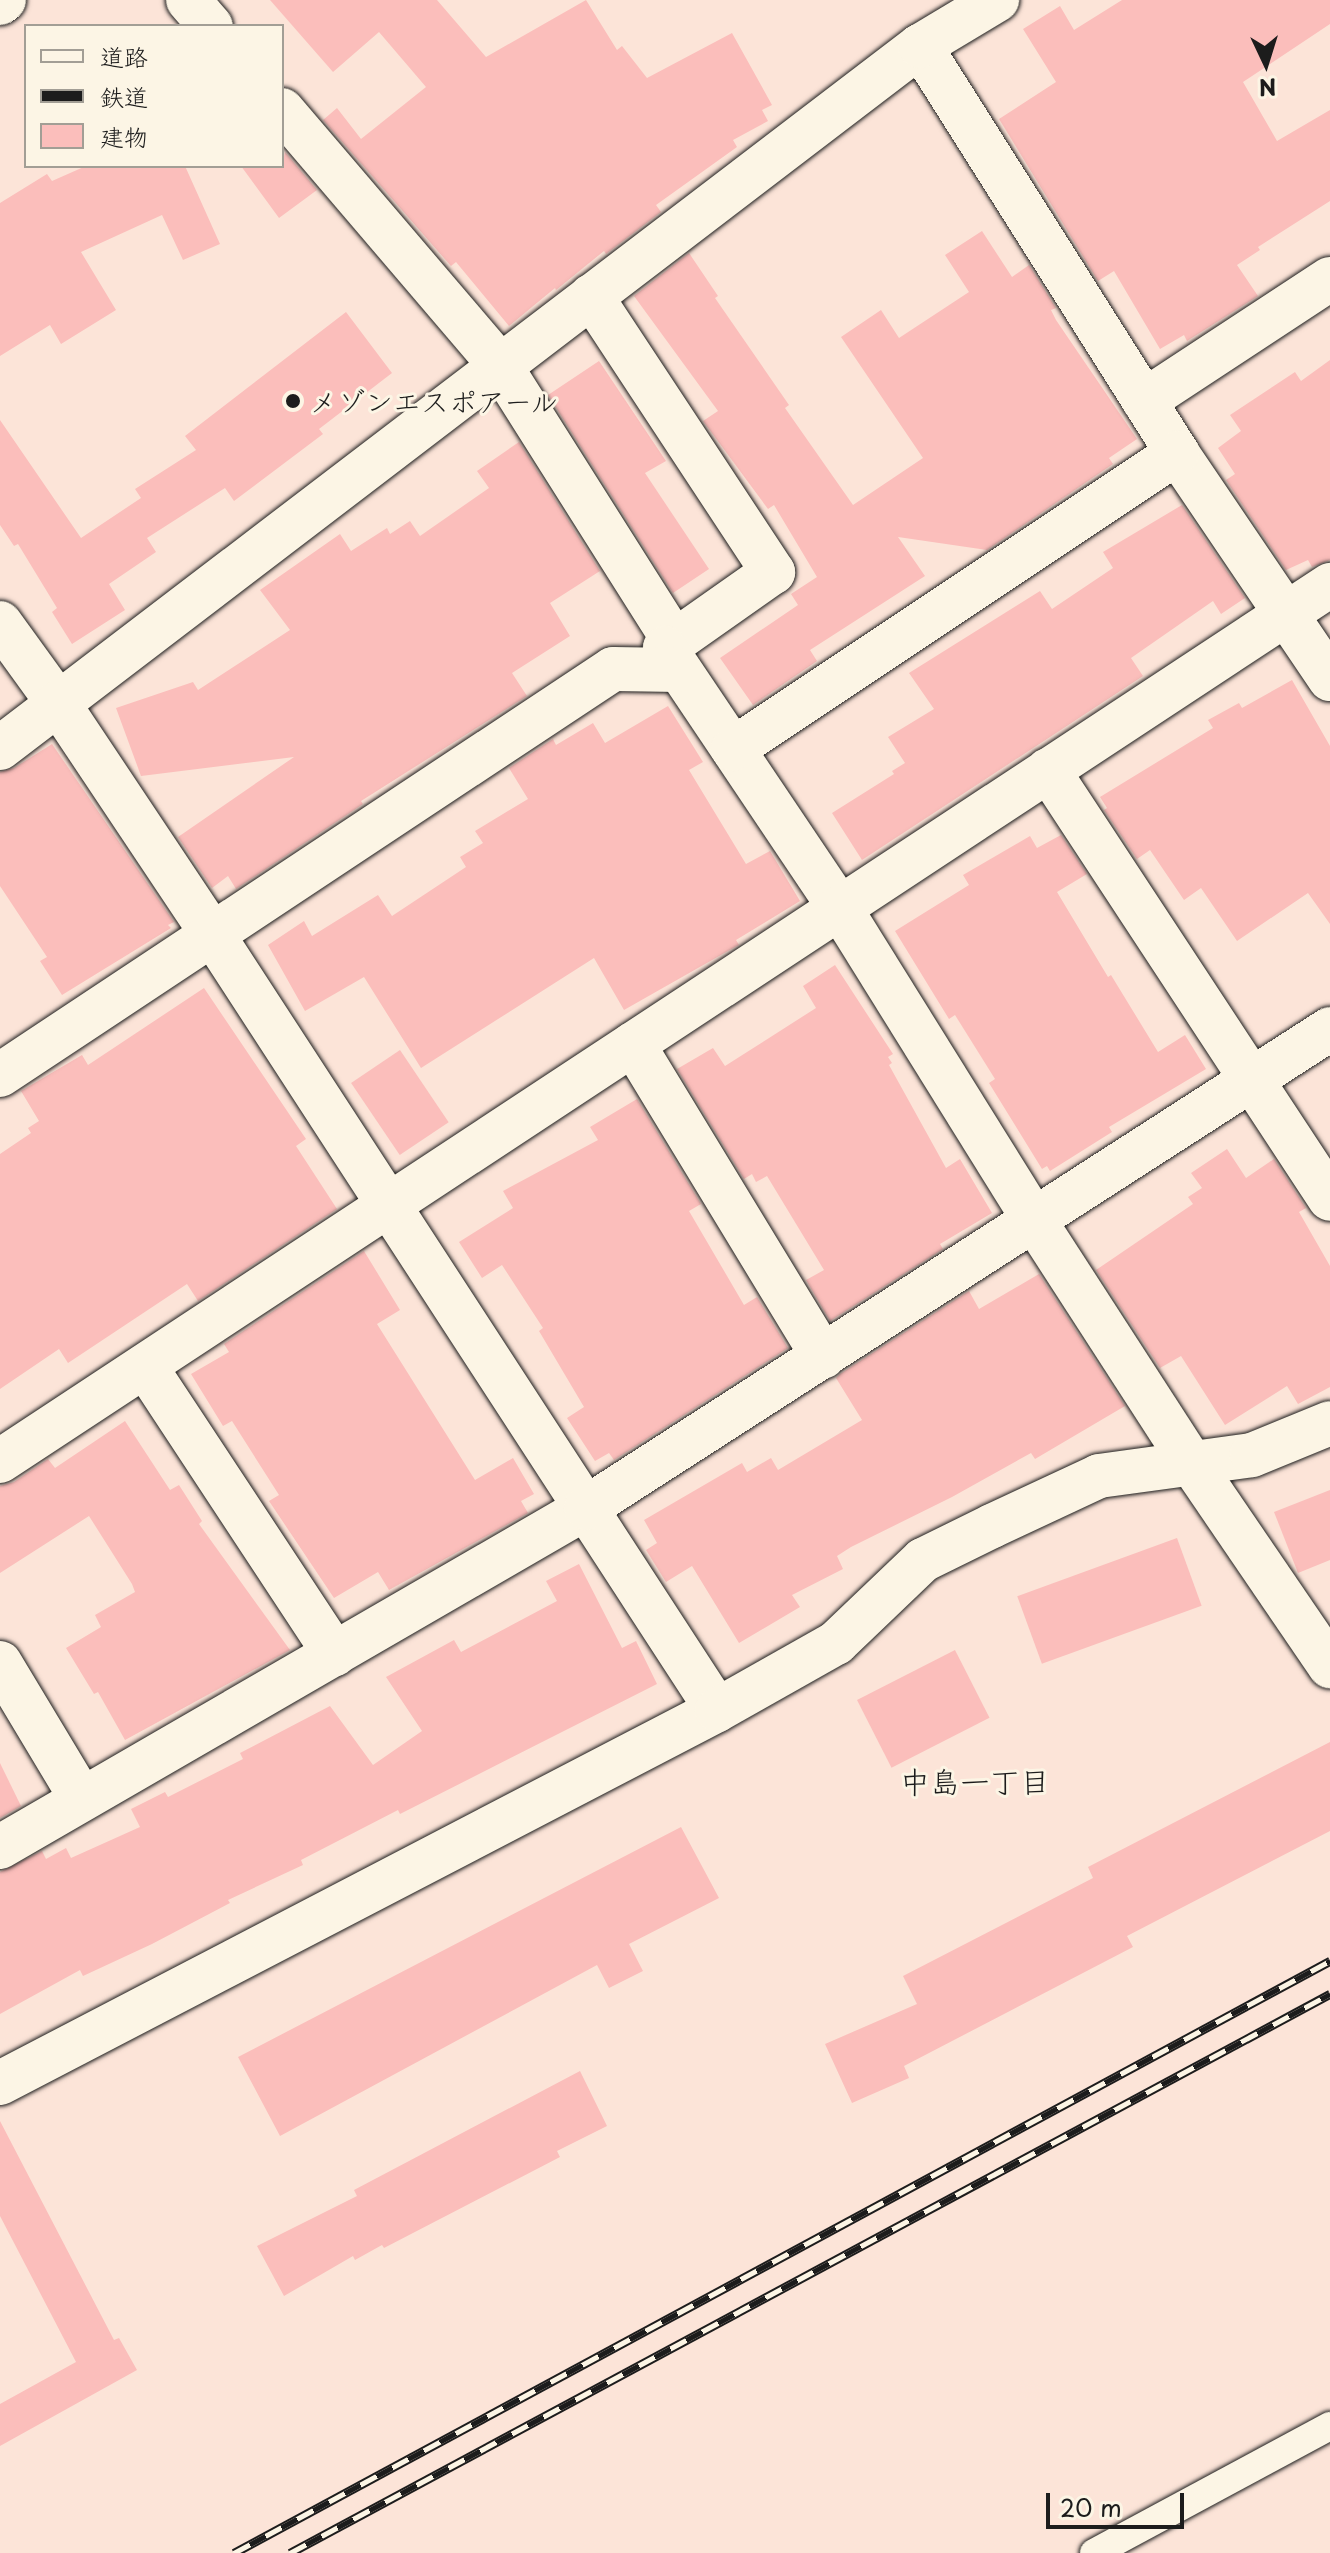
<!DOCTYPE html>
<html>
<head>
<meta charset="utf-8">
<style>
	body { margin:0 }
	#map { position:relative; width:1330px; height:2553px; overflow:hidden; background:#fce4d8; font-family:"Playpen Sans","Klee One",sans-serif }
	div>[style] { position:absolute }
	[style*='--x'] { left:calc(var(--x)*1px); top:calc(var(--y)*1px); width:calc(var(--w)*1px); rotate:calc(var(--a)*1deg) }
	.building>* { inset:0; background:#fbbebb; transform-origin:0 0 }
	.roads { filter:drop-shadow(0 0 2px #1c1c1c) drop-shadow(0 0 2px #1c1c1c) }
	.service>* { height:28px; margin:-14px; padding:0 14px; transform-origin:14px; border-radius:14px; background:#fcf5e5 }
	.minor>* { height:44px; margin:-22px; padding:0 22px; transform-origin:22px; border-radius:22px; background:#fcf5e5 }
	.secondary>* { height:44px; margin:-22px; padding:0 22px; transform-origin:22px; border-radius:22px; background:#fcf5e5 }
	.rail>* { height:9px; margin-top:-4.5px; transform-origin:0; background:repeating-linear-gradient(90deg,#fcf5e5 0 18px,#1c1c1c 0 36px); box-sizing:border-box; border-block:2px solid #1c1c1c }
	.dots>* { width:22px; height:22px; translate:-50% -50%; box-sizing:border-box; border:4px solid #fcf5e5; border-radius:50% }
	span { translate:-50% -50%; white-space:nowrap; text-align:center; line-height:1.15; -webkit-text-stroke:6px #fcf5e5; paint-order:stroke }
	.poi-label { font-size:28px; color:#1c1c1c }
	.left { translate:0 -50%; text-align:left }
	.neighbourhood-label { font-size:30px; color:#1c1c1c }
	.legend { position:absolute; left:24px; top:24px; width:260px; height:144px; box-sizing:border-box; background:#fcf5e5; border:2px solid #a29e95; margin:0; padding:10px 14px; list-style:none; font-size:24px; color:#1c1c1c }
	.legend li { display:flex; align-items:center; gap:16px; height:40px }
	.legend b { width:40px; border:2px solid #a29e95 }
	.north { position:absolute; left:1226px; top:24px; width:80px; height:80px; -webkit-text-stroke:6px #fcf5e5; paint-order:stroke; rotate:176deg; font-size:22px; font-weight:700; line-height:32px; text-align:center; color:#1c1c1c }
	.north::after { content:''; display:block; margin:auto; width:28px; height:36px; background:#1c1c1c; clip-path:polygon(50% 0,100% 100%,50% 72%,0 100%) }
	.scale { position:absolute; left:1046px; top:2493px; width:138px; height:36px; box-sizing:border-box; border:4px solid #1c1c1c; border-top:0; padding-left:10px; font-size:24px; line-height:28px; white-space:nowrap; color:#1c1c1c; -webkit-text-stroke:6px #fcf5e5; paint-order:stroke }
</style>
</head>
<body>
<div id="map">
	<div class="building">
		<i style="clip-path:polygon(270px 0,437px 0,486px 57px,586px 0,617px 50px,622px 46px,647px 78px,732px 33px,772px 105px,762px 110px,768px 121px,733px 140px,737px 147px,656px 205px,661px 212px,606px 254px,604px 251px,556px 290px,555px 288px,509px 326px,456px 262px,451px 266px,323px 120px,337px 108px,361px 139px,426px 87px,379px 32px,333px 72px)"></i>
		<i style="clip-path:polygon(1122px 0,1330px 0,1330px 24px,1243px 82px,1277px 141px,1330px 110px,1330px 201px,1258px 247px,1260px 250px,1237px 265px,1258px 296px,1187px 341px,1184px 335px,1160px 349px,1114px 271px,1098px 281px,999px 119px,1056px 82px,1023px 29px,1060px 6px,1074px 30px)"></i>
		<i style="clip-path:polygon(285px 152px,317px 190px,279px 218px,241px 166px,282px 166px)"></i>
		<i style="clip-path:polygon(86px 166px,185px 166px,220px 244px,183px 260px,162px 215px,81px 252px,116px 310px,61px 344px,50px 325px,0 356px,0 203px,47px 174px,52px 181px)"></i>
		<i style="clip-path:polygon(982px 231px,1012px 277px,1029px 265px,1056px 308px,1051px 310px,1056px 320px,1137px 439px,1109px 458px,1113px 464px,987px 550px,898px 537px,925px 576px,810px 650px,817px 661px,753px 705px,720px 658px,798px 605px,791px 594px,817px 577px,774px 505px,768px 509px,703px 421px,718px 411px,634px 296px,689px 253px,718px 296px,715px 298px,789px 405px,785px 408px,853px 505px,923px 458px,841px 337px,881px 310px,899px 338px,969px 292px,945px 255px)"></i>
		<i style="clip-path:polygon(346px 312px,392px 373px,319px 429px,323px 434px,234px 501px,225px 488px,147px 538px,156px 552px,109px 584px,125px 610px,72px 644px,52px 612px,57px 608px,18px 544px,14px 546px,0 525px,0 420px,81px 538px,141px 498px,135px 489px,196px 450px,185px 436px)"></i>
		<i style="clip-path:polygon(1330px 360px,1330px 560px,1312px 567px,1308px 560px,1286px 570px,1226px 480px,1235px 474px,1218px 448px,1241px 431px,1230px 415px,1295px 372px,1301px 381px)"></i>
		<i style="clip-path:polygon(599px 361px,666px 461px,645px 473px,709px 569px,673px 593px,548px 395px)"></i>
		<i style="clip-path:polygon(519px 442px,600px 571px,550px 603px,570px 636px,512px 673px,527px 696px,361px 801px,363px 804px,236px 889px,228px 876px,212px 888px,178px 837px,294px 757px,141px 776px,116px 708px,193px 682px,198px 690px,290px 630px,260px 590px,340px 534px,351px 551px,387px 528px,390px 534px,410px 521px,420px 536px,489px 488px,477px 471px)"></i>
		<i style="clip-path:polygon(1182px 505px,1245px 598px,1221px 614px,1213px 601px,1131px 658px,1143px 676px,862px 860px,832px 813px,894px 774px,892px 771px,905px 763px,888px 737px,934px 709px,909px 673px,1040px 591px,1052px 609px,1113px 568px,1103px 552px)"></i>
		<i style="clip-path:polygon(1292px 680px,1330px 746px,1330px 924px,1308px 893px,1237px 941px,1201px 888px,1184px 900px,1150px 850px,1137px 859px,1104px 810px,1107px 808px,1100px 797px,1213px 728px,1208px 720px,1239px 703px,1242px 708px)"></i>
		<i style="clip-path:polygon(668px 706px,703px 762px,689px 770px,746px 864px,770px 851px,800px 901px,736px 940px,739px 945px,735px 947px,624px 1010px,594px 958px,421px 1068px,364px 977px,305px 1011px,268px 945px,304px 921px,312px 936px,378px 895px,392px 916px,466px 867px,460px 857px,483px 843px,475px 831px,528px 799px,509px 768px,553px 739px,556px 745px,593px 723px,605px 743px)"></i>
		<i style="clip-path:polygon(52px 744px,174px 922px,168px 925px,171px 928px,62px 995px,40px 961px,47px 957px,0 886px,0 772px,14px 768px)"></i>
		<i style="clip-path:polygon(1061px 835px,1087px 874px,1057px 892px,1108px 977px,1111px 975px,1158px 1052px,1185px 1035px,1206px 1069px,1109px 1127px,1112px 1132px,1050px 1171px,1047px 1166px,1042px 1169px,989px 1083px,995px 1079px,955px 1015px,949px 1019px,895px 931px,969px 885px,963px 875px,1030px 836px,1037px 848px)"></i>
		<i style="clip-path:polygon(835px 965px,893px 1054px,888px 1057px,892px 1063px,889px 1065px,946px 1168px,960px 1159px,992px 1213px,940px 1244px,943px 1249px,830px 1321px,806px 1280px,824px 1270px,767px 1176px,756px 1182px,752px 1174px,744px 1179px,677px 1069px,713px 1048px,725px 1066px,816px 1008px,803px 986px)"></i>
		<i style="clip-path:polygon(204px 988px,306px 1139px,296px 1146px,337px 1209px,198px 1301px,187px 1284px,68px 1363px,59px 1349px,0 1389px,0 1154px,31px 1133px,28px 1128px,39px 1121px,21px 1091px,82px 1055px,88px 1065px)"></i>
		<i style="left:400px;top:1050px;width:87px;height:59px;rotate:56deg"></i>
		<i style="clip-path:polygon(637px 1099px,701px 1204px,689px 1211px,744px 1305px,757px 1297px,788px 1348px,614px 1460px,609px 1453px,595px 1461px,567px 1418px,584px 1407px,539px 1331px,543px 1328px,502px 1265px,482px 1278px,459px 1242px,513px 1208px,503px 1191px,598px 1140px,590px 1127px)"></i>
		<i style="clip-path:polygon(1227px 1149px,1246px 1178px,1274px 1159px,1306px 1208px,1299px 1212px,1330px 1266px,1330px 1387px,1298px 1404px,1287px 1386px,1225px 1425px,1181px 1356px,1160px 1368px,1096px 1270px,1193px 1204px,1188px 1197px,1202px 1188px,1191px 1173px)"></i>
		<i style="clip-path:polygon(364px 1251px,400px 1310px,377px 1324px,475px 1480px,513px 1458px,534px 1494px,521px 1501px,528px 1513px,389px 1590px,378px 1572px,334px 1598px,269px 1501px,279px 1495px,232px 1421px,223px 1426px,191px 1374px,229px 1352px,224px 1344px)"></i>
		<i style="clip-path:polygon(1039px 1274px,1125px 1406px,1035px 1459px,1031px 1453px,952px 1497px,851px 1547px,837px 1556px,843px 1569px,792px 1595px,800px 1607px,739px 1643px,692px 1566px,666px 1582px,646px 1550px,657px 1543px,644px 1520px,742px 1463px,747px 1472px,771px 1458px,778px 1470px,862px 1420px,836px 1378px,840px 1374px,969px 1291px,979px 1309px)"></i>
		<i style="clip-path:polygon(125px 1421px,170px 1490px,179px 1485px,202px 1521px,199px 1524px,290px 1650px,125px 1740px,98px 1692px,94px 1694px,66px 1648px,101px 1627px,95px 1615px,135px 1592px,132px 1584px,89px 1516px,0 1573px,0 1486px,14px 1482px,48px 1459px,55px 1468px)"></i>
		<i style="clip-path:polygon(1330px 1490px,1330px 1560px,1298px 1573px,1274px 1512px)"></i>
		<i style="left:1177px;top:1538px;width:72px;height:170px;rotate:70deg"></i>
		<i style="clip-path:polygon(579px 1564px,622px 1648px,636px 1641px,657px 1684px,400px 1814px,398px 1810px,301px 1860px,303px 1865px,228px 1900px,230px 1903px,152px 1944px,83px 1976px,80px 1970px,0 2014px,0 1872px,42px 1851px,46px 1859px,66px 1848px,71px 1858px,140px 1827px,131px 1809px,165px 1792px,168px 1797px,243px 1759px,240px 1753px,330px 1706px,373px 1765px,422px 1731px,386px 1677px,454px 1640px,461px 1652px,557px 1601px,546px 1581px)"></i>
		<i style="left:955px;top:1650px;width:76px;height:110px;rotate:63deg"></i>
		<i style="clip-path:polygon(1330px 1742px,1330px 1831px,1127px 1936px,1133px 1947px,904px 2066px,909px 2078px,852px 2103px,825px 2044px,917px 2004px,903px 1976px,1093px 1878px,1088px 1867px)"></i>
		<i style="clip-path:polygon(0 1763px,21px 1806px,0 1818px)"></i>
		<i style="clip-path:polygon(681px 1827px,719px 1898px,629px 1944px,643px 1971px,609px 1988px,597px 1965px,280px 2136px,238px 2057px)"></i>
		<i style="clip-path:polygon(580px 2071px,607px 2126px,557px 2151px,560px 2157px,384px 2248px,382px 2245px,355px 2260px,353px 2256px,284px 2296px,257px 2246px,357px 2196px,354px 2190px)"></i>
		<i style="clip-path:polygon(0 2121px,114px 2340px,119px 2338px,137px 2370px,0 2446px,0 2404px,76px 2362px,0 2216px)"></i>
	</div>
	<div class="roads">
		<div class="service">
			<i style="--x:1094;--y:2553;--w:268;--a:-28.3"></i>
		</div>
		<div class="minor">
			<i style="--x:188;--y:0;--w:35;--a:49"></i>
			<i style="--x:920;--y:46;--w:481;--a:57.7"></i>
			<i style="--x:1177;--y:453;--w:273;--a:55.9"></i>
			<i style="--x:282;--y:110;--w:334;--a:49.5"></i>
			<i style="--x:499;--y:364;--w:328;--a:57.7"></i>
			<i style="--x:591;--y:296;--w:331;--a:56.6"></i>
			<i style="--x:773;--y:572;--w:132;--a:144.9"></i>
			<i style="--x:665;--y:648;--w:313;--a:56.1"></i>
			<i style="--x:840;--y:908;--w:367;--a:58.1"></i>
			<i style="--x:1034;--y:1220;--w:291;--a:57.1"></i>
			<i style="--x:1192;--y:1464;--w:245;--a:55.7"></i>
			<i style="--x:1144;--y:401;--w:222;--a:-33.3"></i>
			<i style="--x:0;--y:623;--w:99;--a:54.1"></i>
			<i style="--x:58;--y:703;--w:279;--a:56.3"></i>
			<i style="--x:213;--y:935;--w:924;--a:56.96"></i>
			<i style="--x:0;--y:748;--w:1157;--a:-37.35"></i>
			<i style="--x:920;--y:46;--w:90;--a:-30.9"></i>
			<i style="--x:733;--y:749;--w:534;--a:-33.69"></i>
			<i style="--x:1048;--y:770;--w:513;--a:56.68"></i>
			<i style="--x:633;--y:1044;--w:366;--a:58.7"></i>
			<i style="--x:0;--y:1075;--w:735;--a:-33.52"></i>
			<i style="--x:613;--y:669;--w:66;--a:0.9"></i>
			<i style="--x:145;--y:1366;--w:345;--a:56.6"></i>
			<i style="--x:0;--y:1461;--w:1593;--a:-33.37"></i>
			<i style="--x:0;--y:1663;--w:157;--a:59"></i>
			<i style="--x:0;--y:1847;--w:677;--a:-30.05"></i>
			<i style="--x:586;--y:1508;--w:885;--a:-32.77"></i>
			<i style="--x:0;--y:2083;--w:808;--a:-27.48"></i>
			<i style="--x:717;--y:1710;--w:137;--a:-29.4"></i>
			<i style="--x:836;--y:1643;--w:120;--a:-43.7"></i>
			<i style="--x:923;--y:1560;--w:77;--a:-26.2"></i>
			<i style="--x:992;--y:1526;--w:118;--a:-25"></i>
			<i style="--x:1099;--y:1476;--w:154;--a:-7.8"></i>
			<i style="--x:1252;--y:1455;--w:84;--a:-22.3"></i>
		</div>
		<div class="secondary">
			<i style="--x:0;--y:3;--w:5;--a:-37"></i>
		</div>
	</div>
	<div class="rail">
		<i style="--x:234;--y:2553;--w:1246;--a:-28.38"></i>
		<i style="--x:290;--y:2553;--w:1181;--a:-28.26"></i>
	</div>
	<div class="dots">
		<i style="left:293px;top:401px;background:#1c1c1c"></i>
	</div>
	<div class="poi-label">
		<span class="left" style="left:309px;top:401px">メゾンエスポアール</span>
	</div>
	<div class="neighbourhood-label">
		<span style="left:975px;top:1781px">中島一丁目</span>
	</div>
	<ul class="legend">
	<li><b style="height:10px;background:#fcf5e5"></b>道路</li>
	<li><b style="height:10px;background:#1c1c1c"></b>鉄道</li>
	<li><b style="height:22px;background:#fbbebb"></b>建物</li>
	</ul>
	<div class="north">N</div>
	<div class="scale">20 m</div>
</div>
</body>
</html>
